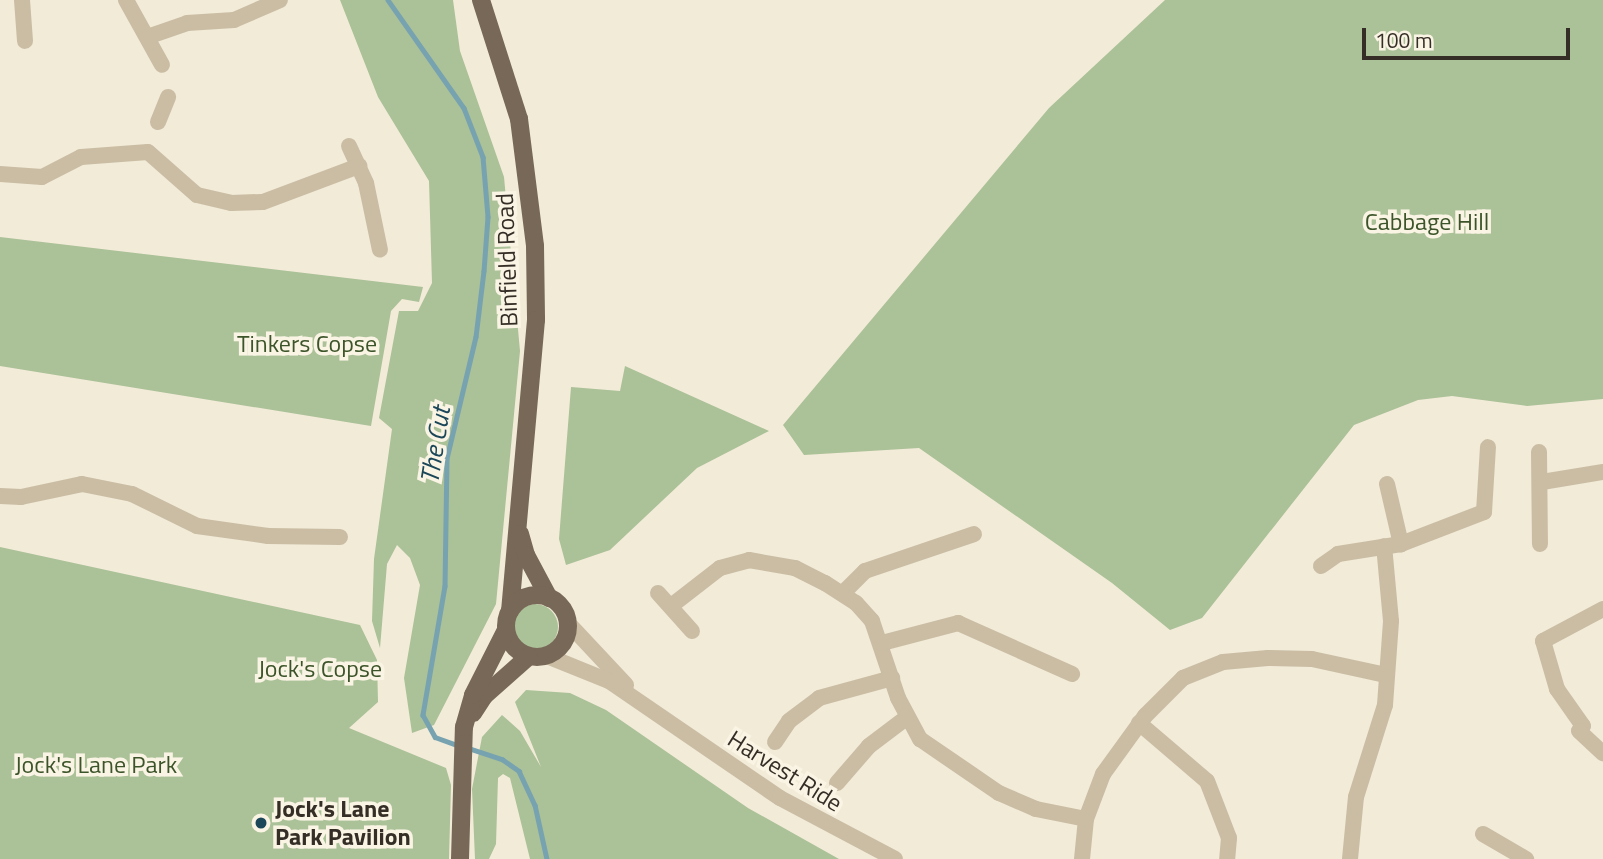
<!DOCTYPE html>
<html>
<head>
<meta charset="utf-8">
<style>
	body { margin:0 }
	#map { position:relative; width:1603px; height:859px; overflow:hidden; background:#f2ebd8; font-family:"Titillium Web",sans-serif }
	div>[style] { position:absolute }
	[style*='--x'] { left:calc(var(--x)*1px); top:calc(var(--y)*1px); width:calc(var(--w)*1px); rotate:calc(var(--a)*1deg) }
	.green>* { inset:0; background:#abc198 }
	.round { border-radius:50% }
	.stream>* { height:4.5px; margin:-2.25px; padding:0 2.25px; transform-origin:2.25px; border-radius:2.25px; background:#77a2b0 }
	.minor>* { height:16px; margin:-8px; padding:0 8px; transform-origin:8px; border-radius:8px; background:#cabda4 }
	.major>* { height:18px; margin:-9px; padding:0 9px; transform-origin:9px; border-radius:9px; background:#786857 }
	.major>.ring { margin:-9px; padding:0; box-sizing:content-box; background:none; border:18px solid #786857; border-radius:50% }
	.dots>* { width:19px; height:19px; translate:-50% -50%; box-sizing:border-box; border:4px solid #faf4e5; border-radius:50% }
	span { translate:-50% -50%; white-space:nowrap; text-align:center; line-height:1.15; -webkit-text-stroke:7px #faf4e5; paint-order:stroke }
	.park-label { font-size:24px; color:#3c5429 }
	.street-label { font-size:24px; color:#352e26 }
	.poi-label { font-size:24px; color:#352e26; font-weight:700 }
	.left { translate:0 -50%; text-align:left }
	.water-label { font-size:26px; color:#1b4758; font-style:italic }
	.scale { position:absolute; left:1362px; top:28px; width:208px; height:32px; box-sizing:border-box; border:4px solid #352e26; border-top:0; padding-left:9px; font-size:21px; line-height:24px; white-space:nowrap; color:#352e26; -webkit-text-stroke:5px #faf4e5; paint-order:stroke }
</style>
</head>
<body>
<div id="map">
	<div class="green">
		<i style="clip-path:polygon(340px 0,453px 0,460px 51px,504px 177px,520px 351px,496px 604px,434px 725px,412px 733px,404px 678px,420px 585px,410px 558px,397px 545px,387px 564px,380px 648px,372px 621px,374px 559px,392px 429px,379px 418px,399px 311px,418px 311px,432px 283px,429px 181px,378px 97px)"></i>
		<i style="clip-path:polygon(1165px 0,1603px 0,1603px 399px,1527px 406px,1452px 396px,1418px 400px,1354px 425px,1202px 618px,1170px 630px,1112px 583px,919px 448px,804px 455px,783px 425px,1049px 108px)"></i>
		<i style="clip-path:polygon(0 237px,423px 287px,419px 302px,402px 299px,391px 311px,371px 426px,0 366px)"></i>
		<i style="clip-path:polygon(625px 366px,769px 431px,697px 468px,610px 550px,566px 565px,559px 539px,571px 387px,620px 391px)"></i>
		<i style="clip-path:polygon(0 547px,360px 625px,377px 660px,378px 702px,349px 728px,446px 768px,451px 785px,449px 859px,0 859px)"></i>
		<i class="round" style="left:512px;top:604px;width:46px;height:46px"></i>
		<i style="clip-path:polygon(526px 690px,570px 693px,606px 710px,748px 808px,839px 859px,530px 859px,510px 778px,503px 774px,498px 778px,496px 844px,489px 859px,475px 859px,472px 789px,482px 737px,502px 715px,520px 731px,541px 767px,515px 702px)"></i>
	</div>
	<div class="stream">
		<i style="--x:388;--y:0;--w:132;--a:54.9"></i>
		<i style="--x:464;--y:108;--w:53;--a:68.8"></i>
		<i style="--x:483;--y:157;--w:60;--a:85.2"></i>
		<i style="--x:488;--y:217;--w:54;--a:94.2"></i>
		<i style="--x:484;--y:271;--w:66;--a:96.9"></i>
		<i style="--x:476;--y:337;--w:125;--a:103.4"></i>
		<i style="--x:447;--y:459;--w:127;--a:90.9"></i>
		<i style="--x:445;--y:586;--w:131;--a:99.7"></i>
		<i style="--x:423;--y:715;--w:25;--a:61"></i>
		<i style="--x:435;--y:737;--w:27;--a:20"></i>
		<i style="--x:468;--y:748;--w:36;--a:18"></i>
		<i style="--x:502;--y:759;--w:21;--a:35"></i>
		<i style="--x:519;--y:771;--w:38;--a:65"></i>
		<i style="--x:535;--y:805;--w:55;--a:77.5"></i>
	</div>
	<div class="minor">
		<i style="--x:22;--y:0;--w:41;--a:85.8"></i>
		<i style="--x:126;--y:0;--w:74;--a:61"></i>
		<i style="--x:150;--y:36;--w:39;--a:-19"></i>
		<i style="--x:187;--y:23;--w:47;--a:-3.7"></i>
		<i style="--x:234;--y:20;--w:50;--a:-23.5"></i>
		<i style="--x:158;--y:122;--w:27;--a:-68"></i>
		<i style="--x:349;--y:146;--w:41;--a:65.3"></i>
		<i style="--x:366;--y:183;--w:68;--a:78.2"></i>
		<i style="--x:0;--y:174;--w:42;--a:4.1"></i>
		<i style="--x:42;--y:177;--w:44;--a:-27.1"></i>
		<i style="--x:81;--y:157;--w:67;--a:-4.3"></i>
		<i style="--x:148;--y:152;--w:65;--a:41.3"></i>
		<i style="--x:197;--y:195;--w:35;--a:13"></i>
		<i style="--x:231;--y:203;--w:32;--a:-2"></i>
		<i style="--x:263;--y:202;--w:103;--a:-20.6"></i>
		<i style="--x:1539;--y:452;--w:92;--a:89.4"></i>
		<i style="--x:1542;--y:482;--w:62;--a:-9.3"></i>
		<i style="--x:1387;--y:484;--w:62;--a:76.9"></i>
		<i style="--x:0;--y:496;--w:21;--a:3"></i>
		<i style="--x:21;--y:497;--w:62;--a:-12"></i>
		<i style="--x:82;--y:484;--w:51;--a:11.3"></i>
		<i style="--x:132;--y:494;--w:72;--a:26.2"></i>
		<i style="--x:197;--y:526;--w:72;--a:8"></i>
		<i style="--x:268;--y:536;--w:72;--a:0.8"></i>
		<i style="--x:1484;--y:512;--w:65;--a:-86.5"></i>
		<i style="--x:1321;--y:566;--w:21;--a:-35"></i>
		<i style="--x:1338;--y:554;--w:64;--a:-9"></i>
		<i style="--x:1401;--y:544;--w:89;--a:-21.1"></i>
		<i style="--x:658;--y:593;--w:51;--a:48.2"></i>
		<i style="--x:843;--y:593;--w:31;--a:-45"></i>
		<i style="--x:865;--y:571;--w:115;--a:-18.7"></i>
		<i style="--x:671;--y:606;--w:62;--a:-37.8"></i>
		<i style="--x:720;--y:568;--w:30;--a:-15"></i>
		<i style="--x:749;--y:560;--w:47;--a:9.9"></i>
		<i style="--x:795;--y:568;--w:34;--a:27"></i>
		<i style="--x:825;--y:583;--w:37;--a:33"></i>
		<i style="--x:856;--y:603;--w:24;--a:48"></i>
		<i style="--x:872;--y:621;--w:81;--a:71.3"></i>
		<i style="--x:898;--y:698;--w:47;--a:61.8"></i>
		<i style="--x:920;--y:739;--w:96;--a:34.4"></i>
		<i style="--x:999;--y:793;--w:40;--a:23.4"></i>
		<i style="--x:1036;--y:809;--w:51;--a:11.3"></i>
		<i style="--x:1603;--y:609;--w:68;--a:151.9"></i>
		<i style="--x:1543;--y:641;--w:50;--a:73.7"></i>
		<i style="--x:1557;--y:689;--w:45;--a:54.9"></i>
		<i style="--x:1583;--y:726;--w:6;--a:129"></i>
		<i style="--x:1579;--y:731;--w:33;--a:43"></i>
		<i style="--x:568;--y:623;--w:85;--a:46.9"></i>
		<i style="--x:882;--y:643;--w:79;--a:-14.7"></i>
		<i style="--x:958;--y:623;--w:125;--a:24.1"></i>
		<i style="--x:547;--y:656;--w:67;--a:22"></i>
		<i style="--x:609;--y:681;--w:207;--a:34.4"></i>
		<i style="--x:780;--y:798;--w:130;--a:27.9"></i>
		<i style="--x:1139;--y:723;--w:89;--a:40.5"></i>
		<i style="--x:1207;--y:781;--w:61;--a:68.9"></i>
		<i style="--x:1229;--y:838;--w:21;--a:95"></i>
		<i style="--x:775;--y:742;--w:25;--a:-56"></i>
		<i style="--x:789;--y:721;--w:38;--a:-37"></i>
		<i style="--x:819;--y:698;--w:76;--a:-15.3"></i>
		<i style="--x:837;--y:783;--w:49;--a:-49.1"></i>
		<i style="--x:869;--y:746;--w:46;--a:-37.1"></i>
		<i style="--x:1483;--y:834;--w:50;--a:30.2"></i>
		<i style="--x:1082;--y:859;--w:40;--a:-84.3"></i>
		<i style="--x:1086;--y:819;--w:48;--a:-69.3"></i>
		<i style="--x:1103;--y:774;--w:72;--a:-54.1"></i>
		<i style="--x:1145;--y:716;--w:54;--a:-45"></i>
		<i style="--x:1183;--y:678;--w:43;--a:-21.8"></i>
		<i style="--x:1223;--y:662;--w:45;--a:-5.1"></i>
		<i style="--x:1268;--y:658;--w:44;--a:1.3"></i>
		<i style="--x:1312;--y:659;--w:76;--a:12.2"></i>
		<i style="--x:1350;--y:859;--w:62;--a:-84.5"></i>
		<i style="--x:1356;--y:797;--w:96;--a:-72.5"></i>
		<i style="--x:1385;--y:705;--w:84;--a:-85.9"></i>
		<i style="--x:1391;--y:621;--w:75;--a:-95.3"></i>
	</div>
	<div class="major">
		<i style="--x:481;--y:0;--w:125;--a:72.3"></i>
		<i style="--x:519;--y:119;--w:128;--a:82.8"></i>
		<i style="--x:535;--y:246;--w:74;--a:89.2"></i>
		<i style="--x:536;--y:320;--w:292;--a:95.1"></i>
		<i style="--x:520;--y:534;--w:22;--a:74"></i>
		<i style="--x:526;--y:555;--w:49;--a:61.9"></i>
		<i class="ring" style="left:506px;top:595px;width:44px;height:44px"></i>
		<i style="--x:473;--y:713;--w:20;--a:-57"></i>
		<i style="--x:484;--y:696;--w:60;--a:-41.6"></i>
		<i style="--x:460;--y:859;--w:132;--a:-88.3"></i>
		<i style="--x:464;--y:727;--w:33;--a:-74"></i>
		<i style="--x:473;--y:695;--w:73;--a:-63.1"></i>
	</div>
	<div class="dots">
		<i style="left:261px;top:823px;background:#1b4758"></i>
	</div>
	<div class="park-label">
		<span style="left:1427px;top:222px">Cabbage Hill</span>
		<span style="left:307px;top:344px">Tinkers Copse</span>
		<span style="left:320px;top:669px">Jock's Copse</span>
		<span style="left:96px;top:765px">Jock's Lane Park</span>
	</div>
	<div class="street-label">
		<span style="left:507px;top:260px;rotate:-92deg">Binfield Road</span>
		<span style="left:785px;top:771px;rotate:32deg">Harvest Ride</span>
	</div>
	<div class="poi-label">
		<span class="left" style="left:275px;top:823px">Jock's Lane<br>Park Pavilion</span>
	</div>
	<div class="water-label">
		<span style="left:435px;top:445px;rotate:-81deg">The Cut</span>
	</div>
	<div class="scale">100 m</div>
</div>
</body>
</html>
